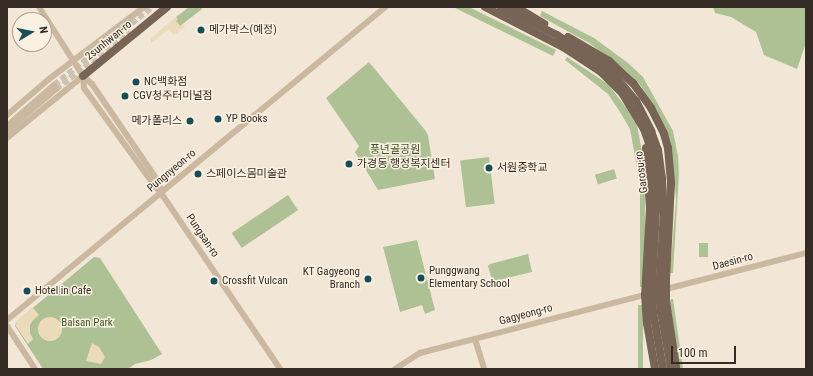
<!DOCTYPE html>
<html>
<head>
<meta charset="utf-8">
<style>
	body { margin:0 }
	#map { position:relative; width:813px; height:376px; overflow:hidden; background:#f2e7d6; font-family:"Roboto Condensed","Noto Sans KR",sans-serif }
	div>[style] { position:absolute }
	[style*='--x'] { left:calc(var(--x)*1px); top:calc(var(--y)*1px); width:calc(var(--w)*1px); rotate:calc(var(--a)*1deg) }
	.green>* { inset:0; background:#aec195; transform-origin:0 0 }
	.plaza>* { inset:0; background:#ebdbbb }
	.round { border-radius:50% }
	.minor-tunnel>* { height:6px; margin-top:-3px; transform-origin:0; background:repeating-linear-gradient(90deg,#ccc1b2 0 6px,transparent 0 9px) }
	.minor>* { height:6px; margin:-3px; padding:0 3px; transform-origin:3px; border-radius:3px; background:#cab8a1 }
	.major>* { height:8px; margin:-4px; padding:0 4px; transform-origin:4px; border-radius:4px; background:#776454 }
	.dots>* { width:11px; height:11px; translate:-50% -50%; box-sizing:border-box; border:2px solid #faf1e2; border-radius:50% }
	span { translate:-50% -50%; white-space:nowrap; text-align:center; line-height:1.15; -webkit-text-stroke:3px #faf1e2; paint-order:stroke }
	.poi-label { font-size:11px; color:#342b24 }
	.left { translate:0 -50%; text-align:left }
	.right { translate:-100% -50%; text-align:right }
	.street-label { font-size:11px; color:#342b24 }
	.park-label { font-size:11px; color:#3f5427 }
	.frame { position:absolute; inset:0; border:8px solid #342b24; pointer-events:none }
	.north { position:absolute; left:12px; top:12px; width:40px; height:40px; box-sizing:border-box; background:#faf1e2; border:1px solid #aba296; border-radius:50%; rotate:80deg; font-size:11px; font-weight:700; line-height:16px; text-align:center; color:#342b24 }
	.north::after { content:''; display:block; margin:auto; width:14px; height:18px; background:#184d57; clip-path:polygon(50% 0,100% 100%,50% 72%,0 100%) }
	.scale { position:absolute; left:671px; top:346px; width:65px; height:18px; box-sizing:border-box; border:2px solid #342b24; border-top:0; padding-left:5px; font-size:12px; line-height:14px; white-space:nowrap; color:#342b24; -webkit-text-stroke:3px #faf1e2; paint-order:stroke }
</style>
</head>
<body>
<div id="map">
	<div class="green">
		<i style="clip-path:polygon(189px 7px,201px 7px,202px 9px,180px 26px,175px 20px,177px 19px,176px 17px)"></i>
		<i style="clip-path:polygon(453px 7px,469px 7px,556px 50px,553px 56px)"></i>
		<i style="clip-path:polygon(713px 7px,806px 7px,806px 43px,797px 69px,764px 55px,756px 32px,731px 17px,715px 13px)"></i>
		<i style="clip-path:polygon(542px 11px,594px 38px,628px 63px,643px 77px,673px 131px,678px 156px,679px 174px,673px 273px,670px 273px,676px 200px,675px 186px,653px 107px,641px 86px,623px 68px,589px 43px,540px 16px)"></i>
		<i style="clip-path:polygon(567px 57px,608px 84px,627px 109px,637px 125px,646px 172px,638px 173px,630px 129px,620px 112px,608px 94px,565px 60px)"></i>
		<i style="clip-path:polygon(369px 62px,425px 130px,428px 135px,435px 179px,378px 190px,355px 152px,359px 146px,326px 98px)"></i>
		<i style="left:489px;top:157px;width:47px;height:29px;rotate:83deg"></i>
		<i style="left:614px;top:169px;width:10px;height:20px;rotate:73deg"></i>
		<i style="left:640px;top:181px;width:5px;height:106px"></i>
		<i style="left:288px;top:195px;width:18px;height:68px;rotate:56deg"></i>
		<i style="clip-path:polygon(417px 240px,435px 310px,425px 314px,422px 305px,400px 312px,383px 247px)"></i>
		<i style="left:699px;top:243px;width:9px;height:14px"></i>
		<i style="clip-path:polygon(528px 254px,532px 272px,495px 281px,492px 280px,488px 266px,490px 264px)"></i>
		<i style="clip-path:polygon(94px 257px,100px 258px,162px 354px,151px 360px,135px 364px,128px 369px,43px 369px,15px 326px,17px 321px)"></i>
		<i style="clip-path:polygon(671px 299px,673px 299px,683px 369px,679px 369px,677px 360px,670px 302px)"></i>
		<i style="left:638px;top:305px;width:5px;height:65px"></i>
	</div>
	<div class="plaza">
		<i style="clip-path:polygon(176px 17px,178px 19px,176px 21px,180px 26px,183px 24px,185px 27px,174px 35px,169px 29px,151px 43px,151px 38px)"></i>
		<i style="clip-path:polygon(32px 307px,39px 315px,33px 320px,30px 325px,30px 333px,33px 339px,28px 344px,16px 326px,17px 320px)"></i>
		<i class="round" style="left:38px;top:317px;width:24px;height:24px"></i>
		<i style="clip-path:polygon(92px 343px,99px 347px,105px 357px,101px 364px,86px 361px)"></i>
	</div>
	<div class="minor-tunnel">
		<i style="--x:54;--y:85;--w:125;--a:-38.5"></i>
		<i style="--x:56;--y:89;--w:94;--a:-37.2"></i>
	</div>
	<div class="minor">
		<i style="--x:39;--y:7;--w:82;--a:57.5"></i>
		<i style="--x:83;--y:76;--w:12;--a:42"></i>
		<i style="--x:92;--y:84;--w:117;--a:55.8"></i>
		<i style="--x:158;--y:181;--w:10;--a:73"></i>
		<i style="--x:83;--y:76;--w:12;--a:85"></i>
		<i style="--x:84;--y:88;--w:120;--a:54.2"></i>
		<i style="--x:154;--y:185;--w:11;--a:49"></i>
		<i style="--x:161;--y:193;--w:212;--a:55.9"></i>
		<i style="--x:7;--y:115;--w:55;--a:-40.6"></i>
		<i style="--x:49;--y:79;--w:119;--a:-37.2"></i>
		<i style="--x:8;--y:125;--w:61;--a:-41"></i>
		<i style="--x:7;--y:131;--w:65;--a:-40.6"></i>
		<i style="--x:7;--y:138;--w:98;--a:-39.2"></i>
		<i style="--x:662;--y:290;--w:149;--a:-14.4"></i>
		<i style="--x:7;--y:320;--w:491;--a:-39.6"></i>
		<i style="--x:7;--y:326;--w:51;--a:56.9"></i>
		<i style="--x:475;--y:339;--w:31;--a:73"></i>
		<i style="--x:395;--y:369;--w:30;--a:-33"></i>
		<i style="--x:420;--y:353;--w:236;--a:-14.5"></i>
	</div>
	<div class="major">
		<i style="--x:485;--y:7;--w:88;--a:27.1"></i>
		<i style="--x:563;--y:47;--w:45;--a:33.3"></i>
		<i style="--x:601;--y:72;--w:30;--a:45"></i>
		<i style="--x:622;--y:93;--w:42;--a:58.6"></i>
		<i style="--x:644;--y:129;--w:18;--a:71"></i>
		<i style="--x:650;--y:146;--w:27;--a:80"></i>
		<i style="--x:655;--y:173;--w:37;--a:88"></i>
		<i style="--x:656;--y:210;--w:73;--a:93.1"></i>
		<i style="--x:652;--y:283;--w:29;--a:88"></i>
		<i style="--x:653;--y:312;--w:58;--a:80"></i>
		<i style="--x:501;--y:7;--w:63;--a:26.6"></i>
		<i style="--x:557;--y:35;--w:54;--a:33.7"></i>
		<i style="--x:602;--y:65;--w:17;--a:40"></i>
		<i style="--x:615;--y:76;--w:33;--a:50"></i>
		<i style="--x:636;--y:101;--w:34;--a:63"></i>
		<i style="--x:651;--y:131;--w:20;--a:70"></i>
		<i style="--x:658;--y:150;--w:29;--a:82"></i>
		<i style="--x:662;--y:179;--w:33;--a:87"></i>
		<i style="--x:664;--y:212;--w:79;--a:93.6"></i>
		<i style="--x:659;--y:291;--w:21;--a:85"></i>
		<i style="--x:661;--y:312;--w:58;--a:80"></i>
		<i style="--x:516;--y:7;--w:33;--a:31"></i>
		<i style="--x:568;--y:37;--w:48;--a:30.3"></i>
		<i style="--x:609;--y:61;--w:33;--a:43"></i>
		<i style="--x:633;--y:83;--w:31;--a:54"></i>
		<i style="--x:651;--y:108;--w:29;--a:63"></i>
		<i style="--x:664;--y:134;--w:15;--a:74"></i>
		<i style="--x:668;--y:148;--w:36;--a:85"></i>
		<i style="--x:671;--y:184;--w:94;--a:93"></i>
		<i style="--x:666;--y:278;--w:23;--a:90"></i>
		<i style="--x:666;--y:301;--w:67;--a:81.4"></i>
		<i style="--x:83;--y:76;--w:109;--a:-39.4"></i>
		<i style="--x:646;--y:148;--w:61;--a:86.2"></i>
		<i style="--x:650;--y:209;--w:86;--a:93.3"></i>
		<i style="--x:645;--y:295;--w:28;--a:86"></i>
		<i style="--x:647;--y:323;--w:47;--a:80.1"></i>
	</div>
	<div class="dots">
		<i style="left:201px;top:30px;background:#184d57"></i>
		<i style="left:136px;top:82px;background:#184d57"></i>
		<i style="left:125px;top:96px;background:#184d57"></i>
		<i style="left:218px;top:119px;background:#184d57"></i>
		<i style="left:190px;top:121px;background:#184d57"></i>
		<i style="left:349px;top:164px;background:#184d57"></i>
		<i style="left:489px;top:168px;background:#184d57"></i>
		<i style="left:198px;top:174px;background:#184d57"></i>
		<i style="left:421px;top:278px;background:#184d57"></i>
		<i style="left:368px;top:279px;background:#184d57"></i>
		<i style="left:214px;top:281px;background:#184d57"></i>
		<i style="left:27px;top:291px;background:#184d57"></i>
	</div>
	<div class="poi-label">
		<span class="left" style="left:209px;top:30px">메가박스(예정)</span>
		<span class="left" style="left:144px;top:82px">NC백화점</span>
		<span class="left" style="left:133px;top:96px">CGV청주터미널점</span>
		<span class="left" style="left:226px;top:119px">YP Books</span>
		<span class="right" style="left:182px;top:121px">메가폴리스</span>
		<span class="left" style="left:357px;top:164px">가경동 행정복지센터</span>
		<span class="left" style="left:497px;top:168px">서원중학교</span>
		<span class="left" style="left:206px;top:174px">스페이스몸미술관</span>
		<span class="left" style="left:429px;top:278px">Punggwang<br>Elementary School</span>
		<span class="right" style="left:360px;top:279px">KT Gagyeong<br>Branch</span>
		<span class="left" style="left:222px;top:281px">Crossfit Vulcan</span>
		<span class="left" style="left:35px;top:291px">Hotel in Cafe</span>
	</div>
	<div class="street-label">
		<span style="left:109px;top:41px;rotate:-39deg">2sunhwan-ro</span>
		<span style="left:172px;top:171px;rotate:-40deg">Pungnyeon-ro</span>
		<span style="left:642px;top:172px;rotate:-97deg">Garosu-ro</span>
		<span style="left:202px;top:236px;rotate:56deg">Pungsan-ro</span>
		<span style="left:733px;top:262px;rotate:-15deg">Daesin-ro</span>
		<span style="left:526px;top:315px;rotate:-15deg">Gagyeong-ro</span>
	</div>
	<div class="park-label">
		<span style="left:395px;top:150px">풍년골공원</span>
		<span style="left:87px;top:323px">Balsan Park</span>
	</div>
	<div class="frame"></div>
	<div class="north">N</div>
	<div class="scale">100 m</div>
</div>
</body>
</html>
